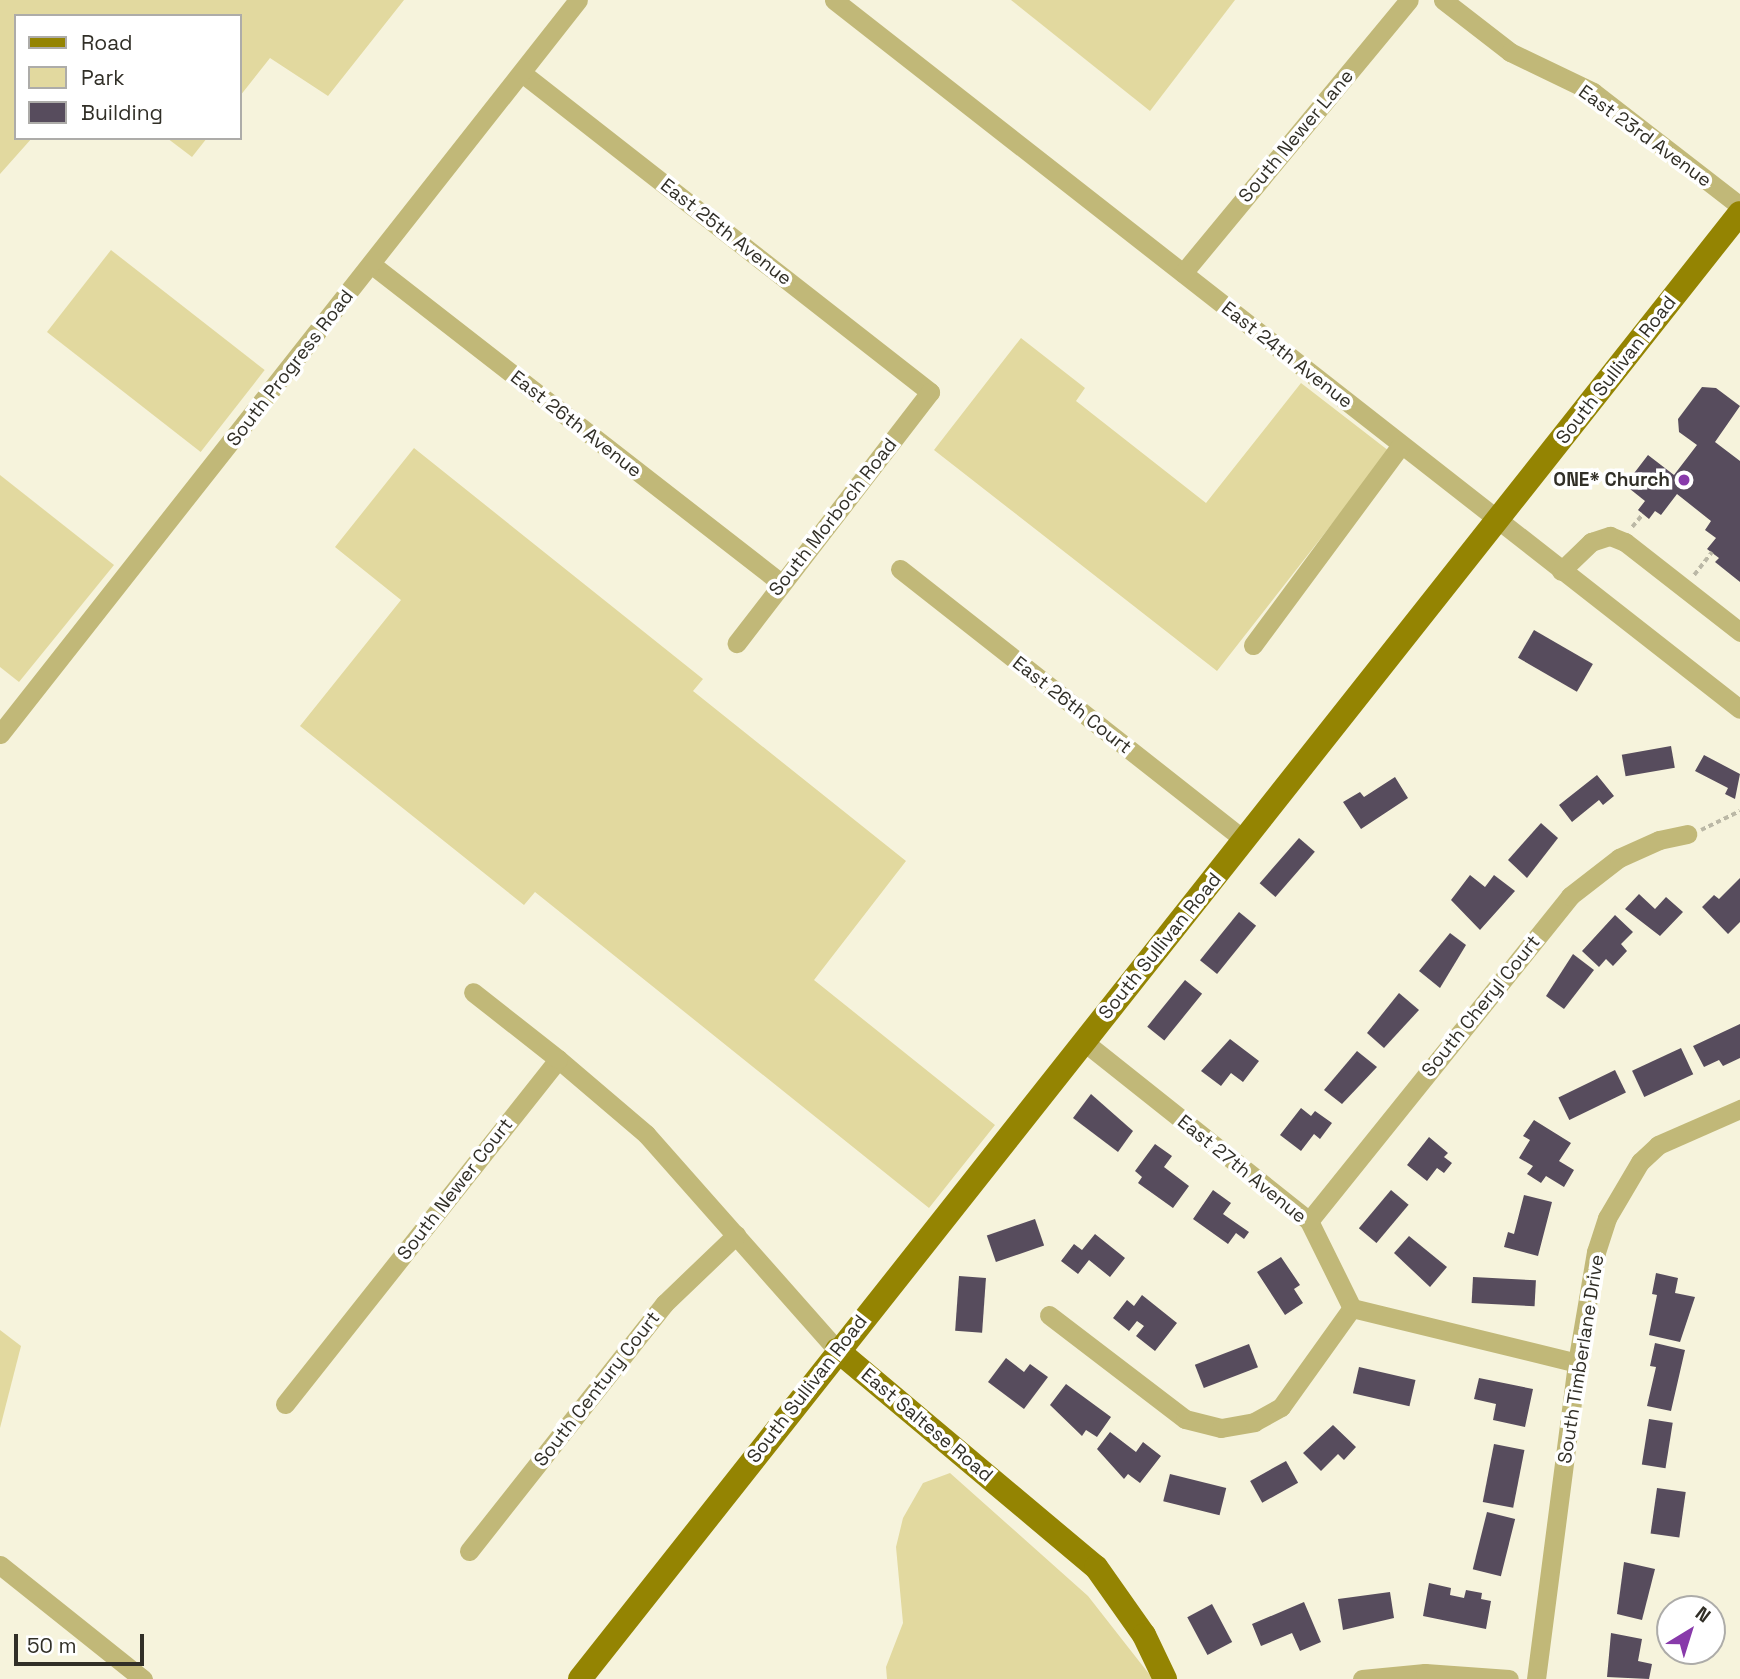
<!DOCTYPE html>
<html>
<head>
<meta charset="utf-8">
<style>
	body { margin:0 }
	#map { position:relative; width:1740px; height:1679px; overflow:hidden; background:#f6f3dc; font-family:"Space Grotesk",sans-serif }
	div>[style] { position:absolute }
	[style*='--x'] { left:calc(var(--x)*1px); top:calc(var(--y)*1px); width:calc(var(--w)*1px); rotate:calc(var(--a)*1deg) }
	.green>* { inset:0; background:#e2d99f; transform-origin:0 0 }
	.building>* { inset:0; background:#574c5d; transform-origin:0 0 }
	.path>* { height:3.5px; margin-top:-1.75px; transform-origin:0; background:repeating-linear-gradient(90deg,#bbb8a6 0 5px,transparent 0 8.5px) }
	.minor>* { height:19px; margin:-9.5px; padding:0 9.5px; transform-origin:9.5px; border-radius:9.5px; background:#c1b878 }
	.major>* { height:24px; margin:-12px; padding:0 12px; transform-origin:12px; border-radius:12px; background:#948402 }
	.dots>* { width:19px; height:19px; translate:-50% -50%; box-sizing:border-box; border:4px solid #fff; border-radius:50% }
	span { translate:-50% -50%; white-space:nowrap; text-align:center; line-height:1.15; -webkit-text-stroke:7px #fff; paint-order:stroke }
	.street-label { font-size:19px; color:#312f27 }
	.poi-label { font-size:19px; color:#312f27; font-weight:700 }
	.right { translate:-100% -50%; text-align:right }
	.legend { position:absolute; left:14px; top:14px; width:228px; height:126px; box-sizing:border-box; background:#fff; border:2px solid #adaca9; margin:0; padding:9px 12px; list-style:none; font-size:21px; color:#312f27 }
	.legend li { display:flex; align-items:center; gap:14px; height:35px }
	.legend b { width:35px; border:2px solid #adaca9 }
	.north { position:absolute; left:1656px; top:1595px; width:70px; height:70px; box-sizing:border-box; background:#fff; border:2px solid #adaca9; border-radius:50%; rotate:38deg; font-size:19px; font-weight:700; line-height:28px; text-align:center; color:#312f27 }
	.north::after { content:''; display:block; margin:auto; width:24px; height:32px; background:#883aaa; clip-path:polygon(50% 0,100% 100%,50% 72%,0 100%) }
	.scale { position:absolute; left:14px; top:1634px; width:130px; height:32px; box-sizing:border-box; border:4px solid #312f27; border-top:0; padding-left:9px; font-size:21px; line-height:24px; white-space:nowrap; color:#312f27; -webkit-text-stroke:5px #fff; paint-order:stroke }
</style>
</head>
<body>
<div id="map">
	<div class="green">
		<i style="clip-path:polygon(0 0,404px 0,328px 96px,270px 58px,240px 96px,240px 16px,16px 16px,16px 138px,32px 138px,0 174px)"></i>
		<i style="clip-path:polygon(1011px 0,1235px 0,1150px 111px)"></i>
		<i style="clip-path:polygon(167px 138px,207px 138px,192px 157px)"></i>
		<i style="left:111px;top:250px;width:195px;height:104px;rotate:38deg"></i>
		<i style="clip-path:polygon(1021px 338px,1085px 388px,1076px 401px,1206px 503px,1301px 383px,1389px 451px,1217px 671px,934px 450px)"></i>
		<i style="clip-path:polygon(414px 448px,703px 679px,693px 691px,906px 861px,814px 980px,995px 1125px,929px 1208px,535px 892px,524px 905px,300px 726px,401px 600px,335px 547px)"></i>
		<i style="clip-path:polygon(0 475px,114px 565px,19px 682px,0 667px)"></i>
		<i style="clip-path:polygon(0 1330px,21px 1346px,0 1428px)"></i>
		<i style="clip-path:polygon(950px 1473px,1088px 1596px,1153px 1679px,887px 1679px,886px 1667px,903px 1623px,896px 1547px,903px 1518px,923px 1483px)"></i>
	</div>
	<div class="building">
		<i style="clip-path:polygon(1702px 387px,1716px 388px,1740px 406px,1715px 442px,1740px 461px,1740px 582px,1715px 562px,1719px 558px,1707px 549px,1716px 538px,1705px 530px,1711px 521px,1677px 494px,1661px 515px,1655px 511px,1649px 519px,1638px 510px,1645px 501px,1625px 485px,1648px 455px,1674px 475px,1697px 445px,1679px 432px,1678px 419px)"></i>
		<i style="left:1534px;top:630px;width:68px;height:32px;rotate:30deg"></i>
		<i style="left:1671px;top:746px;width:22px;height:50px;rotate:80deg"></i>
		<i style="clip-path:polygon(1704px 755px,1740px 774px,1735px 799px,1725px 794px,1728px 788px,1695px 771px)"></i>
		<i style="clip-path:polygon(1597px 775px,1614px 796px,1603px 805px,1599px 800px,1572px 822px,1559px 805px)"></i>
		<i style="clip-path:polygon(1395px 777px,1408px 798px,1361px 829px,1343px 802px,1360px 792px,1364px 797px)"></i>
		<i style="clip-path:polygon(1541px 823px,1558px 838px,1527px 878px,1508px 860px)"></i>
		<i style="left:1299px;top:838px;width:21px;height:60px;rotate:41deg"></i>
		<i style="clip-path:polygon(1470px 875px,1485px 887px,1494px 875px,1515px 891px,1480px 930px,1451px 900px)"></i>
		<i style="clip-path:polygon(1740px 878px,1740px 922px,1728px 934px,1702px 907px,1714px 895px,1719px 899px)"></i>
		<i style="clip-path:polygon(1639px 894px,1655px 909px,1666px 897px,1683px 912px,1660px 936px,1625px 909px)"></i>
		<i style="left:1239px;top:912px;width:22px;height:62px;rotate:39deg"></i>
		<i style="clip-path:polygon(1615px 915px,1633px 932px,1621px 944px,1627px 951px,1613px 966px,1606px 959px,1599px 967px,1582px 951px)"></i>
		<i style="clip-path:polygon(1450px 933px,1466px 945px,1440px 988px,1419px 971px)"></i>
		<i style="clip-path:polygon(1573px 954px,1594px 970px,1564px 1009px,1546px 996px)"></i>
		<i style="left:1185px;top:980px;width:22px;height:60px;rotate:39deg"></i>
		<i style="clip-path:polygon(1399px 993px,1419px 1010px,1384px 1048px,1367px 1033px)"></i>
		<i style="clip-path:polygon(1740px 1024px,1740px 1058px,1723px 1066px,1719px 1060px,1704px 1067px,1693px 1046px)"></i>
		<i style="clip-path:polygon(1230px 1039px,1259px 1061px,1243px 1082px,1231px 1073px,1221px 1086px,1201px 1071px)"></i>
		<i style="left:1681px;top:1048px;width:29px;height:54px;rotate:65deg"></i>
		<i style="clip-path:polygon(1357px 1051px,1377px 1067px,1342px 1104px,1324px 1090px)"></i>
		<i style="left:1615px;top:1070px;width:25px;height:63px;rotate:64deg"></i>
		<i style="clip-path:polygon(1091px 1094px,1133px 1131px,1118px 1152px,1073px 1118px)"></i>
		<i style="clip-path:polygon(1301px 1108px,1311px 1116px,1315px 1111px,1332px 1123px,1320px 1139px,1314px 1134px,1301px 1151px,1280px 1135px)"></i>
		<i style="clip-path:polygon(1534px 1120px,1571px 1143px,1559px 1161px,1574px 1170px,1564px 1187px,1546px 1176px,1541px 1183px,1527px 1174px,1533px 1166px,1519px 1158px,1530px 1140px,1523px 1136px)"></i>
		<i style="clip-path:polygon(1429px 1137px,1448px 1153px,1444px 1157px,1452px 1163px,1444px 1173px,1437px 1168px,1427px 1181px,1407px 1165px)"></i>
		<i style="clip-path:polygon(1155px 1144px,1172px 1156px,1164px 1167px,1189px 1186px,1173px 1208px,1138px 1183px,1142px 1177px,1135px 1171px)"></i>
		<i style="clip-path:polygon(1213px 1190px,1231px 1203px,1223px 1214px,1249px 1232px,1244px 1239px,1236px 1233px,1228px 1244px,1193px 1219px)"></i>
		<i style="left:1391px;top:1190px;width:23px;height:50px;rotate:40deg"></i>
		<i style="clip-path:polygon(1524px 1195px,1552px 1202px,1538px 1256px,1504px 1247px,1508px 1232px,1514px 1234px)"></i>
		<i style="left:1035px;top:1219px;width:28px;height:51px;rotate:71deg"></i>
		<i style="clip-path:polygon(1095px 1234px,1125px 1258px,1110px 1277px,1089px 1260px,1078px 1274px,1061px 1261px,1074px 1244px,1082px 1250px)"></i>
		<i style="clip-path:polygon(1409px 1236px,1447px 1267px,1430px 1287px,1394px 1253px)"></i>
		<i style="clip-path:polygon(1281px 1257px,1300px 1285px,1294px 1289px,1303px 1303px,1285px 1315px,1257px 1272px)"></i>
		<i style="clip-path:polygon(1656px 1273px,1678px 1278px,1675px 1293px,1695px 1297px,1680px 1342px,1649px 1335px,1657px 1295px,1652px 1294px)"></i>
		<i style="left:959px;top:1276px;width:27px;height:55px;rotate:4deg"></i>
		<i style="left:1473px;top:1277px;width:63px;height:26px;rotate:3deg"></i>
		<i style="clip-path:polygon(1142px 1295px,1177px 1323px,1155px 1351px,1136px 1336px,1144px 1326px,1137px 1321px,1129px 1331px,1113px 1318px,1127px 1300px,1134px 1306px)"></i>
		<i style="clip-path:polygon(1655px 1343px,1685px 1350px,1671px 1411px,1647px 1406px,1656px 1367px,1650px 1366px)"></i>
		<i style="left:1249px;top:1344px;width:25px;height:58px;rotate:69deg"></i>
		<i style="clip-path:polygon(1006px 1358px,1024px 1372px,1030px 1364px,1048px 1377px,1024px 1409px,988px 1382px)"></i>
		<i style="left:1359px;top:1367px;width:58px;height:27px;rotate:13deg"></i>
		<i style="clip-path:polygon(1479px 1378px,1533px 1389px,1525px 1427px,1493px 1420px,1496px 1404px,1474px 1399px)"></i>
		<i style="clip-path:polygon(1066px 1384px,1111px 1417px,1097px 1437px,1086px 1430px,1082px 1436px,1050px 1405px)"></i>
		<i style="left:1649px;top:1419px;width:24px;height:46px;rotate:9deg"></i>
		<i style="clip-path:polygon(1333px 1425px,1356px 1447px,1344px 1460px,1338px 1454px,1321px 1471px,1303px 1453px)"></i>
		<i style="clip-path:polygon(1110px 1432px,1136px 1452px,1143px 1442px,1161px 1456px,1140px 1483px,1128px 1474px,1124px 1479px,1097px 1449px)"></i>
		<i style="left:1494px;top:1444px;width:31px;height:59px;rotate:11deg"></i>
		<i style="left:1286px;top:1461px;width:25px;height:41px;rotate:61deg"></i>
		<i style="left:1170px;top:1474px;width:58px;height:28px;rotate:14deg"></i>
		<i style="left:1657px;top:1488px;width:29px;height:46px;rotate:8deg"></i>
		<i style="left:1487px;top:1512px;width:29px;height:59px;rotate:14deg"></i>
		<i style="clip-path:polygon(1624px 1562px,1655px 1569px,1642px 1620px,1617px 1614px)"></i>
		<i style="clip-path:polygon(1429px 1583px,1451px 1588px,1450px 1595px,1464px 1598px,1466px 1590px,1482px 1593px,1481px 1599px,1491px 1601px,1486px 1629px,1423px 1616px)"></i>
		<i style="clip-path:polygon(1390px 1592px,1394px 1618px,1343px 1630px,1338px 1599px)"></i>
		<i style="clip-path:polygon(1304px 1602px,1321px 1642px,1300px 1651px,1292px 1633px,1261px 1646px,1252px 1624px)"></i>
		<i style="left:1212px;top:1604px;width:43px;height:28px;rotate:62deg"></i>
		<i style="clip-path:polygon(1611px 1633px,1642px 1639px,1638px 1661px,1652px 1664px,1649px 1679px,1607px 1677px)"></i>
	</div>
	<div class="path">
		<i style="--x:1632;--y:527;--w:17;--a:-50"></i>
		<i style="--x:1694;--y:575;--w:29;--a:-52"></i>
		<i style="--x:1701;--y:830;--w:43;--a:-26"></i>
	</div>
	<div class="minor">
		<i style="--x:834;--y:0;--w:1150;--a:38.05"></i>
		<i style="--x:1443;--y:0;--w:85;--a:37.8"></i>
		<i style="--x:1510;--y:52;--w:92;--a:25.7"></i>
		<i style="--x:1593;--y:92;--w:186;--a:37.8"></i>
		<i style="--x:522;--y:73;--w:518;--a:38.02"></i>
		<i style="--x:930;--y:392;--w:317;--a:127.6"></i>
		<i style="--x:371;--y:264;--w:519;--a:37.88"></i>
		<i style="--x:1183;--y:273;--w:354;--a:-50.4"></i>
		<i style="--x:900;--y:569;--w:438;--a:38.2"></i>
		<i style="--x:1561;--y:571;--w:42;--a:-44"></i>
		<i style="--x:1591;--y:542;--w:20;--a:-18"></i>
		<i style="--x:1610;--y:536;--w:16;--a:22"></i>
		<i style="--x:1625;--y:542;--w:146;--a:38"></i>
		<i style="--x:1253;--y:645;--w:249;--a:-53.5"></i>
		<i style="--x:0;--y:734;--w:934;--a:-51.78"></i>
		<i style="--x:1083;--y:1041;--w:289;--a:38.5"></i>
		<i style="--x:1309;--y:1221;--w:97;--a:63.7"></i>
		<i style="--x:1352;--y:1308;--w:232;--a:13.7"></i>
		<i style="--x:558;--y:1059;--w:116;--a:40.4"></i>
		<i style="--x:646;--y:1134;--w:288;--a:48.5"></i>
		<i style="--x:1309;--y:1221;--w:417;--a:-51.2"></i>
		<i style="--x:1570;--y:896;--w:62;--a:-37.8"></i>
		<i style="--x:1619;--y:858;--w:44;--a:-24.2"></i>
		<i style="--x:1659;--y:840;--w:29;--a:-12"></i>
		<i style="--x:1049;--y:1315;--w:171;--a:37.4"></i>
		<i style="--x:1185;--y:1419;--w:37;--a:14"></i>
		<i style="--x:1221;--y:1428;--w:34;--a:-10"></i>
		<i style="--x:1254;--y:1422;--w:31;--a:-29"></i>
		<i style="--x:1281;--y:1407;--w:122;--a:-54.4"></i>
		<i style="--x:285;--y:1404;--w:440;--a:-51.6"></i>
		<i style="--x:558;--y:1059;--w:108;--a:-141.8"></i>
		<i style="--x:469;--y:1551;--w:315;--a:-51.7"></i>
		<i style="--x:664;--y:1304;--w:100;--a:-43.8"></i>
		<i style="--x:0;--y:1565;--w:183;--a:38.6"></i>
		<i style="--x:1362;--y:1679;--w:63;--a:-5.4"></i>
		<i style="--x:1425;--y:1673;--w:84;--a:4.1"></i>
		<i style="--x:1536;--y:1679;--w:319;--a:-82.6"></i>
		<i style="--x:1577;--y:1363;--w:113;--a:-80.3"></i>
		<i style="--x:1596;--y:1252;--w:36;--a:-72"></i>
		<i style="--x:1607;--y:1218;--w:65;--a:-59.5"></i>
		<i style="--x:1640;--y:1162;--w:25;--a:-43"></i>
		<i style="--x:1658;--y:1145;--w:90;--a:-23.7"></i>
	</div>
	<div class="major">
		<i style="--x:837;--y:1350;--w:338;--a:40"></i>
		<i style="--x:1096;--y:1567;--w:83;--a:54.8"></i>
		<i style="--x:1144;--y:1635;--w:49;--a:64.5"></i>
		<i style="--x:580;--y:1679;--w:1869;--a:-51.65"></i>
	</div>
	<div class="dots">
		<i style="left:1684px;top:480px;background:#883aaa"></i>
	</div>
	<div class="street-label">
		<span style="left:1296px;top:136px;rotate:-50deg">South Newer Lane</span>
		<span style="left:1645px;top:136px;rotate:36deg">East 23rd Avenue</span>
		<span style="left:726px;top:232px;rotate:38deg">East 25th Avenue</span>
		<span style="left:1287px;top:355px;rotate:38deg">East 24th Avenue</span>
		<span style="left:290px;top:368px;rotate:-52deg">South Progress Road</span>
		<span style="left:1616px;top:370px;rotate:-52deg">South Sullivan Road</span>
		<span style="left:576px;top:424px;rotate:38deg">East 26th Avenue</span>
		<span style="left:833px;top:517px;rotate:-52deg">South Morboch Road</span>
		<span style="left:1072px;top:705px;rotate:38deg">East 26th Court</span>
		<span style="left:1160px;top:946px;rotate:-51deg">South Sullivan Road</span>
		<span style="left:1481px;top:1006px;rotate:-51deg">South Cheryl Court</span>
		<span style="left:1242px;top:1169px;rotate:39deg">East 27th Avenue</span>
		<span style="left:455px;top:1189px;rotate:-52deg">South Newer Court</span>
		<span style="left:1581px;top:1359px;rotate:-81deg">South Timberlane Drive</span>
		<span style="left:597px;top:1389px;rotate:-52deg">South Century Court</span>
		<span style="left:807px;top:1389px;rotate:-52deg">South Sullivan Road</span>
		<span style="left:927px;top:1425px;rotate:40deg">East Saltese Road</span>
	</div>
	<div class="poi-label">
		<span class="right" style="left:1670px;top:480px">ONE* Church</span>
	</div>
	<ul class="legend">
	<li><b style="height:9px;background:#948402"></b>Road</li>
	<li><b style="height:19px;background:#e2d99f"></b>Park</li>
	<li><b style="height:19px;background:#574c5d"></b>Building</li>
	</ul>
	<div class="north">N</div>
	<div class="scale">50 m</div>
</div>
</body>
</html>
